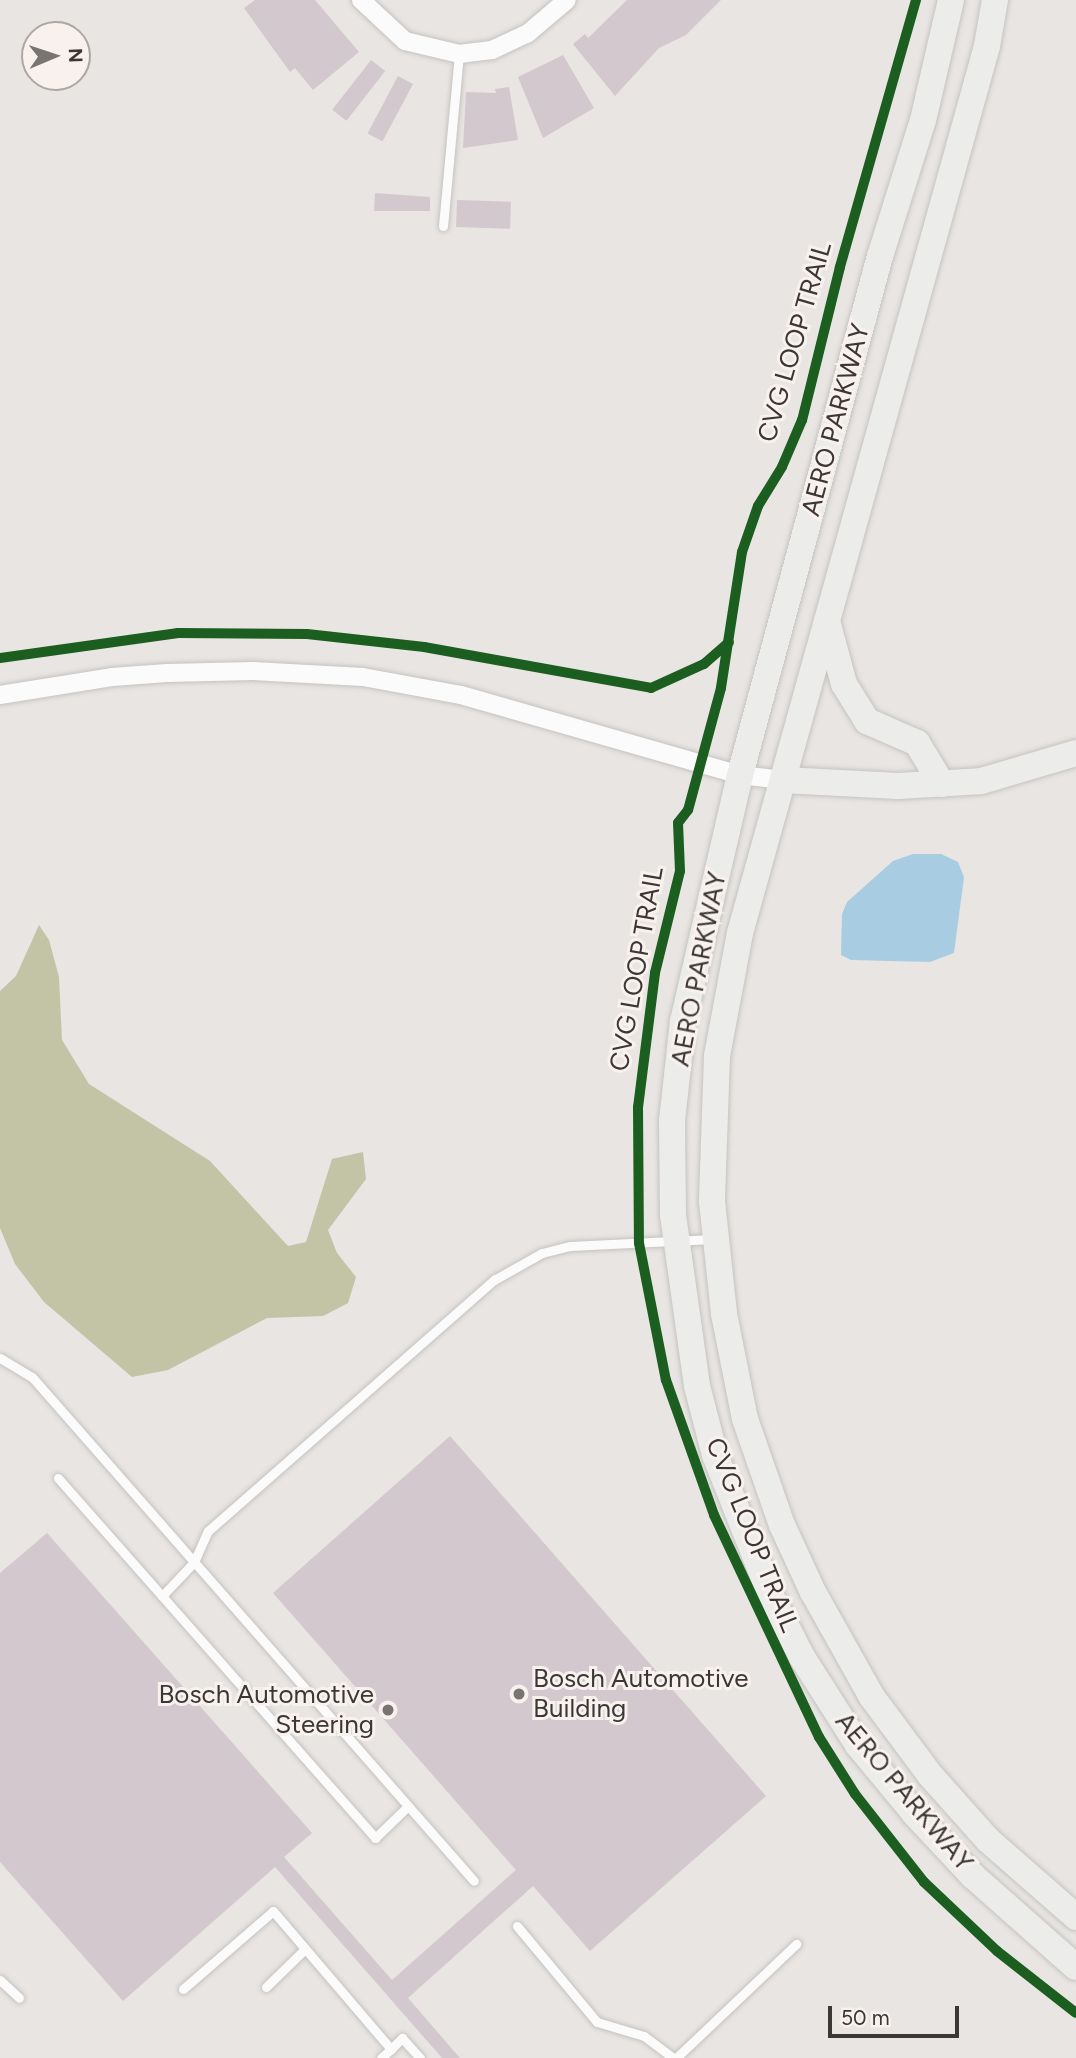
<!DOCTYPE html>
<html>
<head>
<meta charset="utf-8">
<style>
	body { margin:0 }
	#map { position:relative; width:1076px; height:2058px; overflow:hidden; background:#e8e5e2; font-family:Figtree,sans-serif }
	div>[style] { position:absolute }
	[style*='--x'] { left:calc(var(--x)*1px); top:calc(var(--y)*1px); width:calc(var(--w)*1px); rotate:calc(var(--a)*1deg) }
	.forest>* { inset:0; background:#c3c3a6 }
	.water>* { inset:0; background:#a8cce1 }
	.building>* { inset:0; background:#d3c8cd; transform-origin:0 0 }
	.roads { filter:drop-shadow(0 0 2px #c5c3c0) drop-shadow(0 0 2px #c5c3c0) }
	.lane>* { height:9px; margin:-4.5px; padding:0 4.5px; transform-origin:4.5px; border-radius:4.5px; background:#fcfbfb }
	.street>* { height:18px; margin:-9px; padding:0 9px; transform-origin:9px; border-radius:9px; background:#fcfbfb }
	.secondary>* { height:26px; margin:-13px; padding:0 13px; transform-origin:13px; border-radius:13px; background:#ecedea }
	.cycleway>* { height:10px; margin:-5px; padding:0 5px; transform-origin:5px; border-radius:5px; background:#1b5e20 }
	.dots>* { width:19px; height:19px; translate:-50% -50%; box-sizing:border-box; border:4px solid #f8f1ed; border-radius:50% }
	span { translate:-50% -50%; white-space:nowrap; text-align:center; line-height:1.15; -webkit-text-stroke:6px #f8f1ed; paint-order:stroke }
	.street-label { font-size:26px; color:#3a3736 }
	.poi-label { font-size:26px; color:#3a3736 }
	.left { translate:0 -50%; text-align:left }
	.right { translate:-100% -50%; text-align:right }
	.north { position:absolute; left:21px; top:21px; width:70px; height:70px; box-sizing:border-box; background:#f8f1ed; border:2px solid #aca7a4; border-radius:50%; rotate:88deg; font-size:19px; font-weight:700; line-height:28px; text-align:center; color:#3a3736 }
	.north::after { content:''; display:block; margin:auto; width:24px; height:32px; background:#777472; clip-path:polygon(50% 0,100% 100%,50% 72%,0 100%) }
	.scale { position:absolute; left:828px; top:2006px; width:131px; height:32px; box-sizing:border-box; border:4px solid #3a3736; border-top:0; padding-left:9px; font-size:21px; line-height:24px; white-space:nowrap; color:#3a3736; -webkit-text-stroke:5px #f8f1ed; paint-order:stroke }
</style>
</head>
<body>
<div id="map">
	<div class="forest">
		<i style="clip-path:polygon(39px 925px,49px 940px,59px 977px,62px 1040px,89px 1084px,210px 1161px,288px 1246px,306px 1242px,332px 1159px,363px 1152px,366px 1179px,328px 1230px,337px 1253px,356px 1277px,348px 1303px,323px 1316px,267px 1318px,168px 1370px,132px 1377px,44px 1302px,15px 1264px,0 1228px,0 991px,16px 976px)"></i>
	</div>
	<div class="water">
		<i style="clip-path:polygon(913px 854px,941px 854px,958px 862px,964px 877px,954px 953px,930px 962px,851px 960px,841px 955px,842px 914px,847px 902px,893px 861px)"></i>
	</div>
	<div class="building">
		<i style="clip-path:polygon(255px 0,315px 0,359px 52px,313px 90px,295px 68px,290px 72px,244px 8px)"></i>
		<i style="clip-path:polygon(627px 0,721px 0,686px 35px,659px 48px,615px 96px,573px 44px,585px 34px,588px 38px)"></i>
		<i style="clip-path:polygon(563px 55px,594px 108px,543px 138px,518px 77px)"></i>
		<i style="left:371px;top:60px;width:18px;height:63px;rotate:38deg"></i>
		<i style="left:398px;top:76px;width:17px;height:65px;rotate:28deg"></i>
		<i style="clip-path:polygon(509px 87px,518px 140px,463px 148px,466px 92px,496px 93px,495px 89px)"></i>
		<i style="clip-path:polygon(375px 193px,430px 197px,430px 211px,374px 211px)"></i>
		<i style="left:457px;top:200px;width:54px;height:27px;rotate:2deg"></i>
		<i style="clip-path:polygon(450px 1436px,766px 1796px,590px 1951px,533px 1886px,408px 1998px,460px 2058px,442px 2058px,275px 1867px,123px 2001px,0 1862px,0 1573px,47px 1533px,312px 1833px,284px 1857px,392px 1980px,516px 1870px,273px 1593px)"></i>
	</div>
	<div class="roads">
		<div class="lane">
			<i style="--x:443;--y:226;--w:173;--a:-84.7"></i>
			<i style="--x:0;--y:1358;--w:37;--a:31"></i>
			<i style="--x:32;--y:1377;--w:670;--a:48.75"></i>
			<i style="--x:58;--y:1478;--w:480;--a:48.6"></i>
			<i style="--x:375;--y:1838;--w:46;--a:-44.1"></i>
			<i style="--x:162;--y:1596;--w:47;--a:-46.7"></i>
			<i style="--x:194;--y:1562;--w:34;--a:-66"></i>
			<i style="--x:208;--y:1531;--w:381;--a:-41.3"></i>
			<i style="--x:494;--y:1280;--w:55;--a:-29.4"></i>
			<i style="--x:542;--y:1253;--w:29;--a:-14"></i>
			<i style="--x:570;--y:1246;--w:143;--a:-2.8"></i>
			<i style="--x:517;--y:1926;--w:125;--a:50.2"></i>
			<i style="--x:597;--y:2022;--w:49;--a:16.6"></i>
			<i style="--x:644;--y:2036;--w:36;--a:37"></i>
			<i style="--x:0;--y:1980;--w:26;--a:43"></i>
			<i style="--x:266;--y:1987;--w:54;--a:-44.3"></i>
			<i style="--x:183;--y:1989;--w:119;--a:-40.9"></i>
			<i style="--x:273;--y:1911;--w:182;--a:49.5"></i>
			<i style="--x:391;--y:2049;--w:13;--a:138"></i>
			<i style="--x:391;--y:2049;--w:16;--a:-45"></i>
			<i style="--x:402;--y:2038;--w:27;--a:48"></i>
			<i style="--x:676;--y:2058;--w:166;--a:-43.5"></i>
		</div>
		<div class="street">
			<i style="--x:361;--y:0;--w:60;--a:43"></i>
			<i style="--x:405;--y:41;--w:56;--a:13.5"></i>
			<i style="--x:459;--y:54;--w:33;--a:-7"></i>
			<i style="--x:492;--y:50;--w:38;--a:-25"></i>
			<i style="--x:527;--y:34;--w:52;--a:-40.4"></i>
			<i style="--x:0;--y:695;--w:113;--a:-9.1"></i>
			<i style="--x:112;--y:677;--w:55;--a:-4.2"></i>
			<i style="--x:167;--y:673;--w:86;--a:-1.3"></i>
			<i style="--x:253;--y:671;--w:110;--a:3.1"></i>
			<i style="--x:363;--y:677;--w:100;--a:10.4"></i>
			<i style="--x:461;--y:695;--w:290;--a:16"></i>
			<i style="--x:740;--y:775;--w:43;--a:6.6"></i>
		</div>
		<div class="secondary">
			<i style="--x:951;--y:0;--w:123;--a:103.1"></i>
			<i style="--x:923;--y:120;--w:143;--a:107.5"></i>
			<i style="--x:880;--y:256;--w:538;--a:105.1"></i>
			<i style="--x:740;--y:775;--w:128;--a:103.1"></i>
			<i style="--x:711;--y:900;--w:124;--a:103"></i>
			<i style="--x:683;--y:1021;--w:101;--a:96.3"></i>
			<i style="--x:672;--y:1121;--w:94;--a:89.4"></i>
			<i style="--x:673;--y:1215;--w:173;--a:82"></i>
			<i style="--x:697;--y:1386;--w:71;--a:75.4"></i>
			<i style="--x:715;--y:1455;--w:152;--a:68.3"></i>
			<i style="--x:771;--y:1596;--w:68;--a:63.1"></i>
			<i style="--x:802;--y:1657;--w:104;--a:57.5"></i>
			<i style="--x:858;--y:1745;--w:89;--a:50.4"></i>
			<i style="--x:915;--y:1814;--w:85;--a:46.9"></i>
			<i style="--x:973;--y:1876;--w:137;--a:41.5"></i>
			<i style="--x:995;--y:0;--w:47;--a:99.9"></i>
			<i style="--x:987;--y:46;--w:921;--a:105.56"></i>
			<i style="--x:740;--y:933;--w:125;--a:100.6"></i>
			<i style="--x:717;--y:1056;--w:145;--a:92"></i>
			<i style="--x:712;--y:1201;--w:114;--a:83.9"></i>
			<i style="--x:724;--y:1314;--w:107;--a:78.7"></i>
			<i style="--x:745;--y:1419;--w:112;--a:70.8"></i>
			<i style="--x:782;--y:1525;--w:74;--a:65.2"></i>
			<i style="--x:813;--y:1592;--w:120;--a:60.7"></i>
			<i style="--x:872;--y:1697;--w:97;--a:53.4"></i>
			<i style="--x:930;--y:1775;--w:87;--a:48.3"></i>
			<i style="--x:988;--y:1840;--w:117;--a:41.2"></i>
			<i style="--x:827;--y:621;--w:65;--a:74.9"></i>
			<i style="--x:844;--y:684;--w:44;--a:58.1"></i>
			<i style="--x:867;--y:721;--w:55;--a:23.7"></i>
			<i style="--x:917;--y:743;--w:48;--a:58.6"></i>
			<i style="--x:783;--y:780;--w:115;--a:3"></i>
			<i style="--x:898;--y:786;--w:83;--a:-3.4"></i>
			<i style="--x:981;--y:781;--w:99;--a:-16.4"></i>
		</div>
	</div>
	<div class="cycleway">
		<i style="--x:916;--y:0;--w:278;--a:105.9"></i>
		<i style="--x:840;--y:267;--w:158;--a:103.9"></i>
		<i style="--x:802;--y:420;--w:51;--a:113.1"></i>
		<i style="--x:782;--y:467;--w:46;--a:121.6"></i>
		<i style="--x:758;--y:506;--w:49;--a:109.2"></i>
		<i style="--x:742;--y:552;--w:138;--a:98.8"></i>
		<i style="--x:721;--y:688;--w:126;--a:105.1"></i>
		<i style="--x:688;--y:810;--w:16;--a:128"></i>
		<i style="--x:678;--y:823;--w:48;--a:87.6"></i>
		<i style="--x:680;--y:871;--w:105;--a:103.8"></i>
		<i style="--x:655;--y:973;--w:135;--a:97.2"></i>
		<i style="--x:638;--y:1107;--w:136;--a:89.6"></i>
		<i style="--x:639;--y:1243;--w:140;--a:78.9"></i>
		<i style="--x:666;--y:1380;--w:143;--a:70.4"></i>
		<i style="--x:714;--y:1515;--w:246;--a:64.7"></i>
		<i style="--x:819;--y:1737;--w:67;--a:57.7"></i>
		<i style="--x:855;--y:1794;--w:112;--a:51.9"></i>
		<i style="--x:924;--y:1882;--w:100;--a:43.4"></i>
		<i style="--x:997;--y:1951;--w:100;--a:38.1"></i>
		<i style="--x:0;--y:658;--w:180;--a:-8"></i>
		<i style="--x:178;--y:633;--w:129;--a:0.4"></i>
		<i style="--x:307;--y:634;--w:118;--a:6.3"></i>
		<i style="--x:424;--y:647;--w:231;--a:10.2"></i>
		<i style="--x:651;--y:688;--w:58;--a:-24.4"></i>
		<i style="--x:704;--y:664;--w:33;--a:-41"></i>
	</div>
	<div class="dots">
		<i style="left:519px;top:1694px;background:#777472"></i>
		<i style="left:388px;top:1710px;background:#777472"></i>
	</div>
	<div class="street-label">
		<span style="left:795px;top:342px;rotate:-74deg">CVG LOOP TRAIL</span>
		<span style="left:836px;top:420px;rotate:-75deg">AERO PARKWAY</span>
		<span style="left:637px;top:969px;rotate:-80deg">CVG LOOP TRAIL</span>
		<span style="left:699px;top:969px;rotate:-79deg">AERO PARKWAY</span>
		<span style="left:752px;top:1535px;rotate:68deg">CVG LOOP TRAIL</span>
		<span style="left:904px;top:1792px;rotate:50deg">AERO PARKWAY</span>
	</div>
	<div class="poi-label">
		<span class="left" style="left:533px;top:1694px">Bosch Automotive<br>Building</span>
		<span class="right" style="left:374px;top:1710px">Bosch Automotive<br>Steering</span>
	</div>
	<div class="north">N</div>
	<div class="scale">50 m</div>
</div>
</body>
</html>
